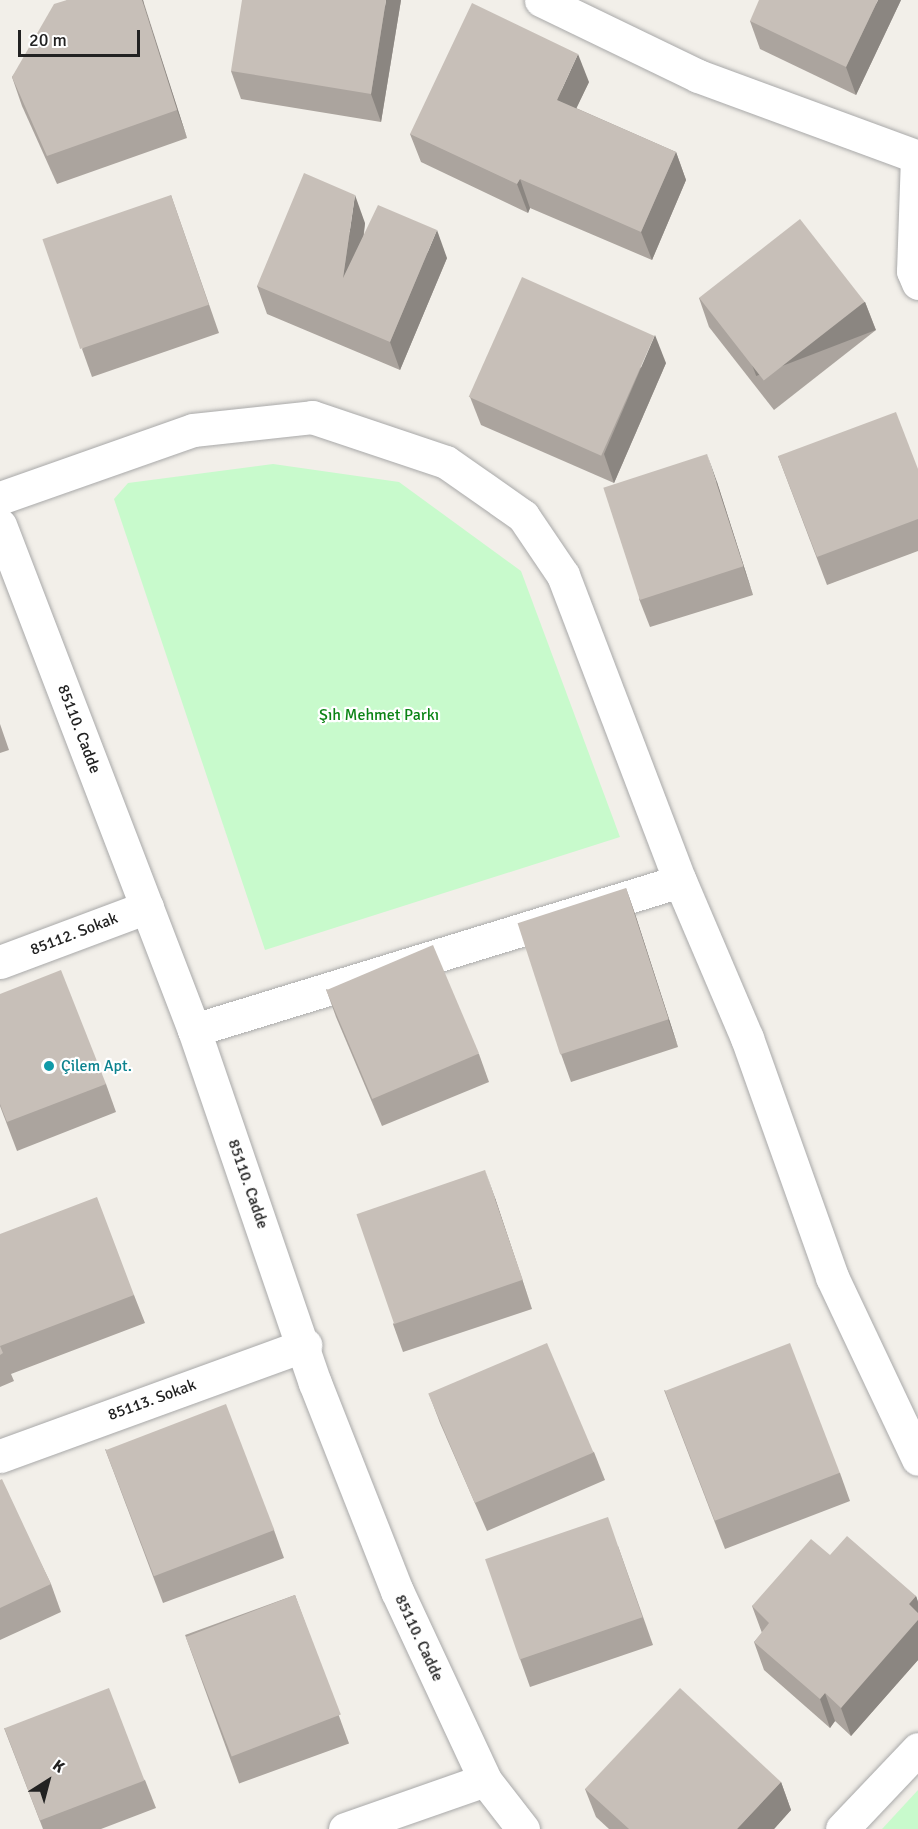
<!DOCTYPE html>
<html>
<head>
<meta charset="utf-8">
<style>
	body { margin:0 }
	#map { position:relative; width:918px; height:1829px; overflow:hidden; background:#f2efe9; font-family:Signika,sans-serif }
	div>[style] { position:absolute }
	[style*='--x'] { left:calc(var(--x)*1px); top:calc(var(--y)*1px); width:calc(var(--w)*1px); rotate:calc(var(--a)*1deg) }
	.park>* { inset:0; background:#c8facc }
	.roads { filter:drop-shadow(0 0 2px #a9a9a9) drop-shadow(0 0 2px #a9a9a9) }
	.minor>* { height:33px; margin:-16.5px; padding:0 16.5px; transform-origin:16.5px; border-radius:16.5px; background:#fff }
	.wall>* { inset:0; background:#aba49e; transform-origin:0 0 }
	.shaded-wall>* { inset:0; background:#8b8681; transform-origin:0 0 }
	.building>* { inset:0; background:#c7bfb8; transform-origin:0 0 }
	.dots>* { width:16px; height:16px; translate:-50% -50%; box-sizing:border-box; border:3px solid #fff; border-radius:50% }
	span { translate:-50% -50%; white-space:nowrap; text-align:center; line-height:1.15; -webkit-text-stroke:4.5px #fff; paint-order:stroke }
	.park-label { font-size:16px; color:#0c8416 }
	.street-label { font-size:16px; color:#222 }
	.culture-label { font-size:16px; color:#0d838f }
	.left { translate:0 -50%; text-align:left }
	.north { position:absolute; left:18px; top:1751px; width:60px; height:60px; -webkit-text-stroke:4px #fff; paint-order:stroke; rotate:36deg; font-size:16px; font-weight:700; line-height:24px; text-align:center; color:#222 }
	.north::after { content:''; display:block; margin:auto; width:21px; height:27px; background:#222; clip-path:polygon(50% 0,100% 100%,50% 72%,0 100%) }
	.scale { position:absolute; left:18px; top:30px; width:122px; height:27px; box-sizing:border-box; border:3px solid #222; border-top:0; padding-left:8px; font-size:18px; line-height:21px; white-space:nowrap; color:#222; -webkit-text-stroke:4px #fff; paint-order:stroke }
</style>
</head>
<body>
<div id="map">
	<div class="park">
		<i style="clip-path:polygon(273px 464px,399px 482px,521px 571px,620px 837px,265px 950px,114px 499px,128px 483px)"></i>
		<i style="clip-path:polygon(918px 1790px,918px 1829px,882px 1829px)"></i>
	</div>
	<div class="roads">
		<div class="minor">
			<i style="--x:541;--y:0;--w:174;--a:25.8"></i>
			<i style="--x:698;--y:76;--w:234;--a:20.2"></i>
			<i style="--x:917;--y:157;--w:114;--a:92"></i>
			<i style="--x:913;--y:271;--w:13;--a:67"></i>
			<i style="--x:0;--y:498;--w:205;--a:-19.4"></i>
			<i style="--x:193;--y:430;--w:120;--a:-6.2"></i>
			<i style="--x:312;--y:417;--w:141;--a:18.6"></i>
			<i style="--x:446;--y:462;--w:94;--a:35"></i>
			<i style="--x:523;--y:516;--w:71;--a:55.9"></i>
			<i style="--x:563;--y:575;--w:328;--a:69.1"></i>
			<i style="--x:680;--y:881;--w:171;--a:66.9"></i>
			<i style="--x:747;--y:1038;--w:254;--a:70.4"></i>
			<i style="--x:832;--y:1277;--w:201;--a:64.7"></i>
			<i style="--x:0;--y:525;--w:541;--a:68.99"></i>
			<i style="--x:194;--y:1030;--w:373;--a:71.1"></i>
			<i style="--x:315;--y:1383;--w:224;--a:68.5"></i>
			<i style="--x:397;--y:1591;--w:208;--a:65"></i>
			<i style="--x:485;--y:1780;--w:62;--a:52.2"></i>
			<i style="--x:0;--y:962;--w:157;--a:-20.5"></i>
			<i style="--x:194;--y:1030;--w:508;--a:-17.04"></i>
			<i style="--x:0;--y:1456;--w:325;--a:-20"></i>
			<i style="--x:345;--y:1829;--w:148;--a:-19.3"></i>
			<i style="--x:842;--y:1829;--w:110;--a:-46.5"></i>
		</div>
	</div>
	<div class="wall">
		<i style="clip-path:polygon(67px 0,143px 0,187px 138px,57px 184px,22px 106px,12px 77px)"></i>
		<i style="clip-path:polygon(401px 0,381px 122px,241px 99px,231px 71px)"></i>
		<i style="clip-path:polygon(901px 0,856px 95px,760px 49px,750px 21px)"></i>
		<i style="clip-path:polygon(589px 82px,576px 108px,676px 152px,686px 180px,652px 260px,530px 208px,528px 213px,421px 162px,410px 134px)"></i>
		<i style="clip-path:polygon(171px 195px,219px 333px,92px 377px,82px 349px)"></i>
		<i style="clip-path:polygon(365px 223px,364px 234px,447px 258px,400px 370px,267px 314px,257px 286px)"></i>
		<i style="clip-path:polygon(699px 298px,865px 302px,876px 330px,774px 410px,709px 327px)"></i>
		<i style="clip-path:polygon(666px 363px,614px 483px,481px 425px,470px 397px)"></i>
		<i style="clip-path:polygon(778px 456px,918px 469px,918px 551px,827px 585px)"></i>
		<i style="clip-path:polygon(717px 482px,753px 595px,650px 627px,639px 599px)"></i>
		<i style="clip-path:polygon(0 724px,9px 750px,0 753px)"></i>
		<i style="clip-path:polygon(626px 888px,636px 917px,678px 1047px,571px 1082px,561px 1054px)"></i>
		<i style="clip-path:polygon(326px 989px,479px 1054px,489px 1082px,382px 1126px,336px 1017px)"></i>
		<i style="clip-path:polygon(0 994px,106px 1084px,116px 1112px,17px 1151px,0 1106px)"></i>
		<i style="clip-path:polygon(495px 1198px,532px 1309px,403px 1352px,393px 1324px)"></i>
		<i style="clip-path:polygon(0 1234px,134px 1295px,145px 1323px,11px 1374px,14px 1381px,0 1387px)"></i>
		<i style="clip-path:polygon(664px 1390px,840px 1473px,850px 1501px,725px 1549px)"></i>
		<i style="clip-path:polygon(429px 1394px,594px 1452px,605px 1480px,487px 1531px,440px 1423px)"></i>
		<i style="clip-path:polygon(105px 1449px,274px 1530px,284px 1558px,163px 1603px)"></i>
		<i style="clip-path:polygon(0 1480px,51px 1584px,61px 1612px,0 1640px)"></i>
		<i style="clip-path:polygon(618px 1546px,653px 1645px,530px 1687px,520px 1659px)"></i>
		<i style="clip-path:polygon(830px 1555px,916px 1596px,918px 1602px,918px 1660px,851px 1736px,835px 1721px,830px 1728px,764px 1670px,754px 1642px,762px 1633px,752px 1606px)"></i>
		<i style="left:295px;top:1595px;width:158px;height:117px;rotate:70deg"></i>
		<i style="clip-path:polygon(4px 1728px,145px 1780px,156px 1808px,101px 1829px,43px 1829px)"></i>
		<i style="clip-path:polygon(781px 1782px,791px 1810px,774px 1829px,609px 1829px,596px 1817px,585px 1789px)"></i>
	</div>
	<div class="shaded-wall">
		<i style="clip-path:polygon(142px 0,143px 0,144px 5px,187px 138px,177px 110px)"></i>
		<i style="clip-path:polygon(386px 0,401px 0,381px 122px,371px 94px)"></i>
		<i style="clip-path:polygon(878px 0,901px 0,856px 95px,846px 67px)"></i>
		<i style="clip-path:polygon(578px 54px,589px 82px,567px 128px,557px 100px)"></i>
		<i style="clip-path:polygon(676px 152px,686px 180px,652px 260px,641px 232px)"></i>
		<i style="clip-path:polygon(520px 179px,530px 208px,528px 213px,517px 184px)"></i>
		<i style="clip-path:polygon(355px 195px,365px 223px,354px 306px,343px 278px)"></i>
		<i style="clip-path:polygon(437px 230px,447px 258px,400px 370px,390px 342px)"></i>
		<i style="left:865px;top:302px;width:30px;height:128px;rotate:69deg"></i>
		<i style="clip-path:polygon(655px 335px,666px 363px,614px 483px,604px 454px)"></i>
		<i style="clip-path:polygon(707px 454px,717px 482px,753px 595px,743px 566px)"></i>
		<i style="clip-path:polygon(626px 888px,636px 917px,678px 1047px,668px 1019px)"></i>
		<i style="clip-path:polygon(485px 1170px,495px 1198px,532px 1309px,522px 1280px)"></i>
		<i style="clip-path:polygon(916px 1596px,918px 1602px,918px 1660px,851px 1736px,841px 1708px,909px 1604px)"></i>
		<i style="clip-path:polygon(825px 1693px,835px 1721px,830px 1728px,820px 1699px)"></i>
		<i style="clip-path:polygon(781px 1782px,791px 1810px,774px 1829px,737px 1829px)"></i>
	</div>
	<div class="building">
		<i style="clip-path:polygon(67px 0,142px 0,177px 110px,47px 156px,12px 77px,54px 4px)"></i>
		<i style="clip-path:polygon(242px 0,386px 0,371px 94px,231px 71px)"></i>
		<i style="clip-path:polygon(759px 0,878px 0,846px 67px,750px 21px)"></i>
		<i style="clip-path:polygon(472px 3px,578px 54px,557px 100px,676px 152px,641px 232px,520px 179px,517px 184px,410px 134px)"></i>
		<i style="clip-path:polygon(304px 173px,355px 195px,343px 278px,378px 205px,437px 230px,390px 342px,257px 286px)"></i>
		<i style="left:171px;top:195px;width:116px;height:136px;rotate:71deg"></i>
		<i style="left:800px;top:219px;width:105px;height:128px;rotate:52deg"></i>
		<i style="left:522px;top:277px;width:145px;height:131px;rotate:24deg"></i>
		<i style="clip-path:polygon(896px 412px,918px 469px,918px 519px,817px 557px,778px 456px)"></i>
		<i style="left:707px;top:454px;width:118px;height:109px;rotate:72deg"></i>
		<i style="left:626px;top:888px;width:138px;height:114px;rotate:72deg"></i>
		<i style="left:433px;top:945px;width:118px;height:116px;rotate:67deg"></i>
		<i style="clip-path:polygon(61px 970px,106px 1084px,7px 1122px,0 1104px,0 994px)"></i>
		<i style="left:485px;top:1170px;width:116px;height:136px;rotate:71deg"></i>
		<i style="clip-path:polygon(97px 1197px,134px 1295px,0 1346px,3px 1353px,0 1355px,0 1234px)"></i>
		<i style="left:547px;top:1343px;width:119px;height:129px;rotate:67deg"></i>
		<i style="left:790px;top:1343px;width:139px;height:134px;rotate:69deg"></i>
		<i style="left:226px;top:1404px;width:135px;height:129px;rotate:69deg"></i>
		<i style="clip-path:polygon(2px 1479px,51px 1584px,0 1608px,0 1480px)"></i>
		<i style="left:608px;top:1517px;width:106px;height:130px;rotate:71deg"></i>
		<i style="clip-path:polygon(847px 1536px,916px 1596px,909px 1604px,918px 1613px,918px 1620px,841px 1708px,825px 1693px,820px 1699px,754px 1642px,769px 1623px,752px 1606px,811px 1539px,830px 1555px)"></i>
		<i style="left:295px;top:1595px;width:128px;height:117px;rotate:69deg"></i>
		<i style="left:109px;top:1688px;width:99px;height:112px;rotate:69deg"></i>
		<i style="clip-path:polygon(680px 1688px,781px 1782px,737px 1829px,629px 1829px,585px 1789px)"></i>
	</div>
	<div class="dots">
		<i style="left:49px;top:1066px;background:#0f9aa8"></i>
	</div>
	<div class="park-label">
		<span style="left:379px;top:715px">Şıh Mehmet Parkı</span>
	</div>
	<div class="street-label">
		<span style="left:79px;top:729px;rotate:69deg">85110. Cadde</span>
		<span style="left:74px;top:934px;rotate:-21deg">85112. Sokak</span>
		<span style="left:248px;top:1184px;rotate:71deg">85110. Cadde</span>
		<span style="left:152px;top:1400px;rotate:-20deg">85113. Sokak</span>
		<span style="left:419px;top:1638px;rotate:65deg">85110. Cadde</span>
	</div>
	<div class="culture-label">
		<span class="left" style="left:61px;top:1066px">Çilem Apt.</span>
	</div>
	<div class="north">K</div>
	<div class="scale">20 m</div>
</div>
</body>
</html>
